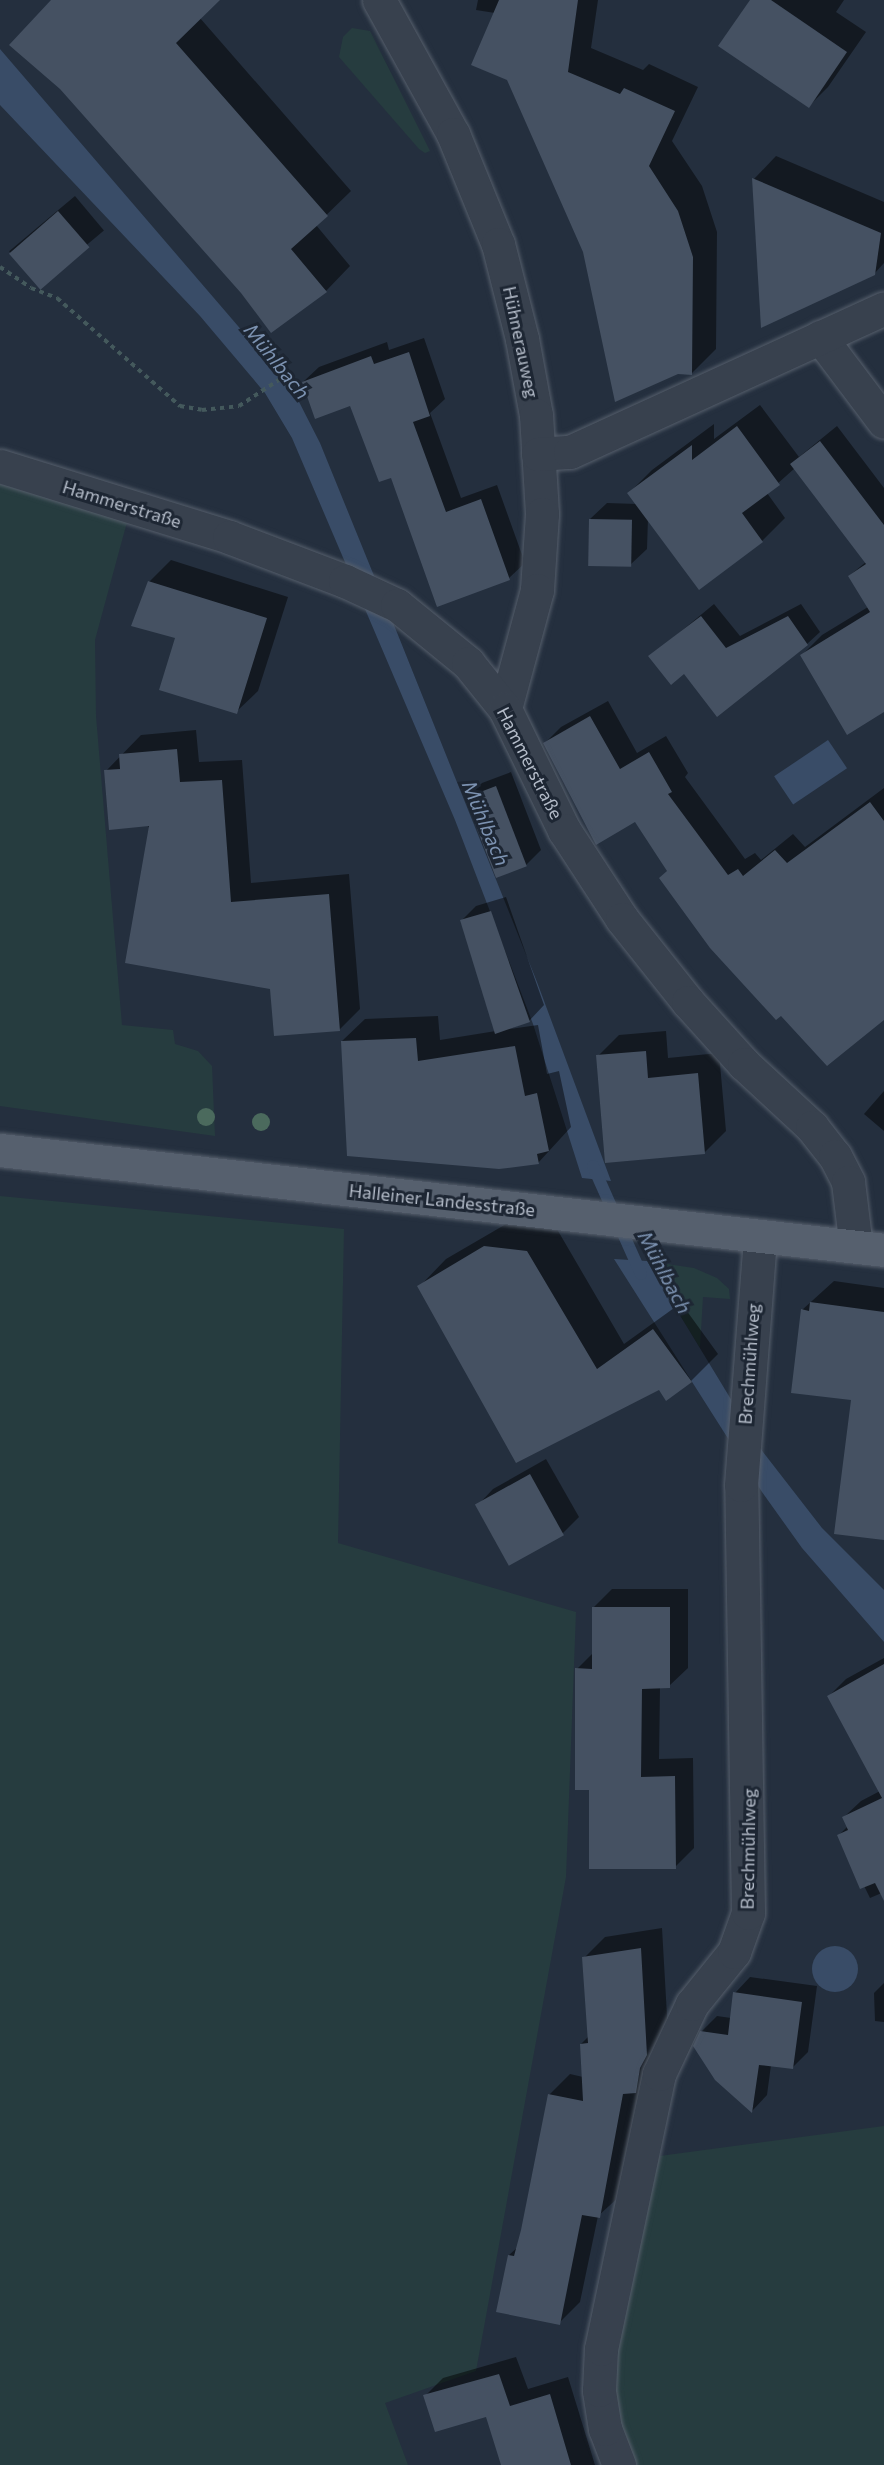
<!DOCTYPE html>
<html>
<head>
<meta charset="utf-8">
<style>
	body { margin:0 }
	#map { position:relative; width:884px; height:2465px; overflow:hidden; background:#242f3e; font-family:Commissioner,sans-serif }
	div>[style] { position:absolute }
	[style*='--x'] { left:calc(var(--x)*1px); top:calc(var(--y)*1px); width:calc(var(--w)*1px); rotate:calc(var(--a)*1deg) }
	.green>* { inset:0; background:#263c3f }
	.water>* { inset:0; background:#394c67; transform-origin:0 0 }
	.round { border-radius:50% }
	.shadow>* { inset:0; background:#0007; transform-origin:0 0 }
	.stream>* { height:12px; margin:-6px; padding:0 6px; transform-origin:6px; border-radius:6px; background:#394c67 }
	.building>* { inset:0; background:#455162; transform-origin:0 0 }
	.path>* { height:4px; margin-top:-2px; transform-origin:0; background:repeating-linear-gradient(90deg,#44595c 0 4.5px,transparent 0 9px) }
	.roads { filter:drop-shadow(0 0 2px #565f6c) drop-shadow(0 0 2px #565f6c) }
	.minor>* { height:33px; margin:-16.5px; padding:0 16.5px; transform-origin:16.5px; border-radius:16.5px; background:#38414e }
	.major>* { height:33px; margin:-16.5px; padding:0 16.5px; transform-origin:16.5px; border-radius:16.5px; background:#56606e }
	.trees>* { width:18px; height:18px; margin:-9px; border-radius:50%; background:#4b6a5d }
	span { translate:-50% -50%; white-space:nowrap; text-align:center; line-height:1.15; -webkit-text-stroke:6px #1d2633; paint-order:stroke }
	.street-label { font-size:18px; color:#b4bcc9 }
	.water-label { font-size:20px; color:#7c92b1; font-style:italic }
</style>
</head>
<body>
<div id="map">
	<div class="green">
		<i style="clip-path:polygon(352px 28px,370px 31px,430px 151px,425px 153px,419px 149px,339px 57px,343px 37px)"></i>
		<i style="clip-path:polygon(0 484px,127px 522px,95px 640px,96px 716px,122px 1025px,173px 1030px,175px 1044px,198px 1051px,212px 1066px,215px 1136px,0 1106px)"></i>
		<i style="clip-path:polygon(0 1196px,344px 1229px,338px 1543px,576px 1612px,566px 1877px,476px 2371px,385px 2403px,408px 2465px,0 2465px)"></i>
		<i style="clip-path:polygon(647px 1261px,694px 1268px,717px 1278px,729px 1289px,730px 1299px,703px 1297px,700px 1348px)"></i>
		<i style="clip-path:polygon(884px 2126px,884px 2465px,632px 2465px,612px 2399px,613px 2354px,652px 2157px)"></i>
	</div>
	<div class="water">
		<i style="clip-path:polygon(0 49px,293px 390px,320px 443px,392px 620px,537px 982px,611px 1181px,582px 1178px,533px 1024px,455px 820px,292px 438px,265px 393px,200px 316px,0 105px)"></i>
		<i style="left:828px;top:740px;width:34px;height:65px;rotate:56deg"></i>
		<i style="clip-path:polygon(614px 1259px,647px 1261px,763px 1452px,822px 1528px,884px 1590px,884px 1642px,802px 1548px,762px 1492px)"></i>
		<i class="round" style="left:812px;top:1946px;width:46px;height:46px"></i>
	</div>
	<div class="shadow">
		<i style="clip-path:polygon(53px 0,218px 0,200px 18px,351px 191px,316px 225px,350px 266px,326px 291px)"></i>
		<i style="clip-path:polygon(478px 0,598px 0,591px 48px,643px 70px,649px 64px,698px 87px,672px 141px,702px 186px,717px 232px,716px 349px,692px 373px,585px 251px,495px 13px,476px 10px)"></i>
		<i style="clip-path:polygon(752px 0,844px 0,836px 12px,866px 32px,828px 87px,809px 106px)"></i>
		<i style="clip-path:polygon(776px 156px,884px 202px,884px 263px,874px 274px,762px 326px,754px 179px)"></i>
		<i style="left:75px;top:196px;width:45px;height:86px;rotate:50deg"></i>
		<i style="clip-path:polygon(424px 338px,445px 399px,430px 413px,461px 498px,497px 485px,525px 563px,509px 578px,392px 476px,351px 404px,303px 382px,319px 367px,387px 342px,389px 350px)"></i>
		<i style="clip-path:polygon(760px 405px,799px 457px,837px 426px,884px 488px,884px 531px,795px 468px,767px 493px,785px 518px,762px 541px,648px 518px,647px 549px,630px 565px,590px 519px,607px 503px,637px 504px,629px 493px,652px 470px,714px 424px,714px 439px)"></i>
		<i style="clip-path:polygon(884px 547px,884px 710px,802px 655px,822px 635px,868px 607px,849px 576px)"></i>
		<i style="clip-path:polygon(171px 560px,288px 597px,258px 691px,236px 712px,177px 637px,149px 582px)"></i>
		<i style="clip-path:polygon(714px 604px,740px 636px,801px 604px,820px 632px,807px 644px,684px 672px,650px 657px)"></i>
		<i style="clip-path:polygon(608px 701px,637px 753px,666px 736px,688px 773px,685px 777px,745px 859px,755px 853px,761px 860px,793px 834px,805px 847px,884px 788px,884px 1018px,781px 1014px,668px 870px,636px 820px,544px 744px,561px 727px)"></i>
		<i style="clip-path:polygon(196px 730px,199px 762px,242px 760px,251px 883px,349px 874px,360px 1009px,340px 1029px,271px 988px,106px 771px,141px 735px)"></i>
		<i style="clip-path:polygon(511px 772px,541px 850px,526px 865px,467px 798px,482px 783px)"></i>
		<i style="clip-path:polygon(506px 897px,544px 1005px,529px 1021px,510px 1029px,538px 1025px,547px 1074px,559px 1071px,571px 1127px,538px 1163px,342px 1041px,365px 1019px,438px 1016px,440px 1040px,496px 1031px,461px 921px,476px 906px)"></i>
		<i style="clip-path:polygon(666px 1031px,668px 1058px,719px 1053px,726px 1131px,705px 1152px,598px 1056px,619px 1035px)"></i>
		<i style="clip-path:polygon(884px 1091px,884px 1131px,864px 1114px)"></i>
		<i style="clip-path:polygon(513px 1220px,554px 1224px,624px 1344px,681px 1303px,718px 1354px,691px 1381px,659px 1388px,517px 1461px,419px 1287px,446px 1259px)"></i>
		<i style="clip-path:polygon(834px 1281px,884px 1288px,884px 1538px,853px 1398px,802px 1310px)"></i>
		<i style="clip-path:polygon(546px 1459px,579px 1517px,563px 1533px,477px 1506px,493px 1489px)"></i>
		<i style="clip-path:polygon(612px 1589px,688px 1589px,688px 1668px,669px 1686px,660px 1687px,659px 1759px,693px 1758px,694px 1848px,675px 1867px,590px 1788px,577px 1669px,593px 1653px,593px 1608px)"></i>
		<i style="clip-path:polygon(884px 1658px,884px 1892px,870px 1898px,839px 1835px,848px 1826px,844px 1817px,861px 1801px,880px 1791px,829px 1696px,846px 1679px)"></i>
		<i style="clip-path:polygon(662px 1928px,668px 2033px,620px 2196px,598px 2216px,580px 2302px,559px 2323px,509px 2255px,519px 2246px,549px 2095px,570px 2074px,583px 2077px,581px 2044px,589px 2036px,584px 1958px,605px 1937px)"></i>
		<i style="clip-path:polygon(750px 1977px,817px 1986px,808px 2052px,792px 2068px,771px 2065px,767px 2095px,752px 2111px,701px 2032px,717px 2016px,731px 2018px,735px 1993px)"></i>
		<i style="clip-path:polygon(884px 1983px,884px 2022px,875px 2021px,874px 1993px)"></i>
		<i style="clip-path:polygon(516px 2357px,528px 2389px,568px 2377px,595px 2465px,503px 2465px,487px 2415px,425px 2396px,443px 2378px)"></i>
	</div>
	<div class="stream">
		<i style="--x:593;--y:1166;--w:118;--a:66"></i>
	</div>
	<div class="building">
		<i style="clip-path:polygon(51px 0,220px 0,176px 43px,328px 216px,291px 249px,327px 292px,271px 333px,241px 293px,60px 89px,9px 45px)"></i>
		<i style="clip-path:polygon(499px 0,578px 0,568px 72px,620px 94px,624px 88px,675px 111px,649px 166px,678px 211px,693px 257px,692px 375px,678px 374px,615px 402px,583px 252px,507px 80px,471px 65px)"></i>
		<i style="clip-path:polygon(750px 0,771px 0,847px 52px,809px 108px,718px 46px)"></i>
		<i style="clip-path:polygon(752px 178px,881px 233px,875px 275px,761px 328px)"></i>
		<i style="left:58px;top:211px;width:48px;height:65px;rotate:49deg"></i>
		<i style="clip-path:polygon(409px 352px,430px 416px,413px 422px,446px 512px,481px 499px,510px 580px,437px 607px,391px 478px,379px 482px,350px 406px,315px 419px,302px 382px,371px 356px,374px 364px)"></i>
		<i style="clip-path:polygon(737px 426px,780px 485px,742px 513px,763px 542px,699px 590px,627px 493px,692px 445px,692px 460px)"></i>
		<i style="clip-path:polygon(820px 441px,884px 525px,884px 712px,847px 735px,800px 655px,870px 612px,848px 576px,866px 564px,790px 464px)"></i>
		<i style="left:589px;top:519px;width:43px;height:47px;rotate:1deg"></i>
		<i style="clip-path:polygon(148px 581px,267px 618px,237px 714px,159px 690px,175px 638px,131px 626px)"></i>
		<i style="clip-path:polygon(701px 616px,726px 648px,788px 616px,808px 645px,717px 717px,684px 674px,671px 685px,648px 656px)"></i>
		<i style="clip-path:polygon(590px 716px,620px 769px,649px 752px,672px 792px,668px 794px,728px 875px,738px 869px,743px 876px,775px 850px,787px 863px,870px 802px,884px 821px,884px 1020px,827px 1066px,781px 1016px,776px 1020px,710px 948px,659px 878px,667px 871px,635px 822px,596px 845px,543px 743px)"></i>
		<i style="clip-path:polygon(177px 749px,180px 782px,222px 780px,231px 902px,329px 894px,340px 1031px,274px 1036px,270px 989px,125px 963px,149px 826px,109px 830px,104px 770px,120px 769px,119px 754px)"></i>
		<i style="left:496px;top:786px;width:86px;height:33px;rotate:69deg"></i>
		<i style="clip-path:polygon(491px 911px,530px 1022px,495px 1034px,460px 920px)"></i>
		<i style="clip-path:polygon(416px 1038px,418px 1061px,515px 1046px,525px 1096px,537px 1093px,549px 1151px,537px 1154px,539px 1164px,499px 1169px,347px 1156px,341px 1041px)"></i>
		<i style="clip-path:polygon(646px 1051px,648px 1078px,698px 1073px,705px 1154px,605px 1163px,596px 1055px)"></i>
		<i style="clip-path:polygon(484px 1246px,527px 1251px,597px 1369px,653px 1329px,692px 1382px,666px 1401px,659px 1390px,516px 1463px,417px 1286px)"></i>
		<i style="clip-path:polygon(810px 1302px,884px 1312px,884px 1540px,834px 1534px,851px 1400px,791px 1393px,801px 1309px,809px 1311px)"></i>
		<i style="left:530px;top:1474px;width:70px;height:63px;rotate:61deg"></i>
		<i style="clip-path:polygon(592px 1607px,670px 1607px,670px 1688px,642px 1689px,641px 1777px,675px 1776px,676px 1869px,589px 1869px,589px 1790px,575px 1790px,575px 1668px,592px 1669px)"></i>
		<i style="clip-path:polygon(884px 1664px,884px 1901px,875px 1883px,860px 1889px,837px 1835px,848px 1830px,842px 1817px,882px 1798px,827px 1696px)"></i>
		<i style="clip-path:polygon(641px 1948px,647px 2055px,640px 2068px,636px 2093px,623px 2094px,600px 2218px,582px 2215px,560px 2325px,496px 2312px,508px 2255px,514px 2256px,521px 2230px,548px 2094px,583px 2101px,580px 2044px,588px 2043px,582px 1957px)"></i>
		<i style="clip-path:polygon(733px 1992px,802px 2002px,793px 2069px,759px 2065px,752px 2113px,715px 2080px,693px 2046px,700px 2031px,728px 2035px)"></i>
		<i style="clip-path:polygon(499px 2374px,510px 2406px,550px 2394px,571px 2465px,501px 2465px,486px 2417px,435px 2432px,423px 2395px)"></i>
	</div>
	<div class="path">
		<i style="--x:0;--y:267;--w:37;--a:34"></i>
		<i style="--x:31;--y:288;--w:28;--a:21"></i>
		<i style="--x:57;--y:298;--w:164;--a:41.3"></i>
		<i style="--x:180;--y:406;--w:22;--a:10"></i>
		<i style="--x:202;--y:410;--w:37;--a:-6"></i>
		<i style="--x:239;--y:406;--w:62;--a:-33.2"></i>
	</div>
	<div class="roads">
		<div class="minor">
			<i style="--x:379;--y:0;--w:153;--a:61.1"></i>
			<i style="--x:453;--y:134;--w:119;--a:67.8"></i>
			<i style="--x:498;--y:244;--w:98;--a:75.8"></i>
			<i style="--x:522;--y:339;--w:77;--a:79.6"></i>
			<i style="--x:536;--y:415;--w:99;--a:86.5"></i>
			<i style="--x:542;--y:514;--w:76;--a:93.8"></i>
			<i style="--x:537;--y:590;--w:123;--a:105.1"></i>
			<i style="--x:820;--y:337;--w:106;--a:53"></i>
			<i style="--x:538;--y:454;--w:32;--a:-4"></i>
			<i style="--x:570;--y:452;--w:345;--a:-24.6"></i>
			<i style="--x:0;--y:466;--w:240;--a:17.2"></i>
			<i style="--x:229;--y:537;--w:124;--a:20.8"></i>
			<i style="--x:345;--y:581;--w:57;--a:24.8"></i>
			<i style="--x:397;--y:605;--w:92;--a:39.2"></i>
			<i style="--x:468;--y:663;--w:59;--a:51.2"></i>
			<i style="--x:505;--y:709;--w:135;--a:64"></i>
			<i style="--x:564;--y:830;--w:106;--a:56.9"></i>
			<i style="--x:622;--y:919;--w:106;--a:51.5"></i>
			<i style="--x:688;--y:1002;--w:84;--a:47.9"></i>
			<i style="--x:744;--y:1064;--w:93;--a:42.8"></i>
			<i style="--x:812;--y:1127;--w:37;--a:52"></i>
			<i style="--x:835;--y:1156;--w:29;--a:63"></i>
			<i style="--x:848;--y:1182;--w:65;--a:83"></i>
			<i style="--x:619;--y:2465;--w:39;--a:-111"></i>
			<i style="--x:605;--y:2429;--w:39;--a:-99"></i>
			<i style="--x:599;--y:2390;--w:41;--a:-87.2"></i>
			<i style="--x:601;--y:2349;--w:281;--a:-78.1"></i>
			<i style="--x:659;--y:2074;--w:77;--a:-64.8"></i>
			<i style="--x:692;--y:2004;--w:67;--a:-51.1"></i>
			<i style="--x:734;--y:1952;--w:41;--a:-70.3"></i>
			<i style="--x:748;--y:1913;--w:428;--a:-90.9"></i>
			<i style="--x:741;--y:1485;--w:249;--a:-85.6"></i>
		</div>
		<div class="major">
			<i style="--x:0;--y:1150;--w:890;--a:6.45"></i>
		</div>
	</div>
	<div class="trees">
		<i style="left:206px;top:1117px"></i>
		<i style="left:261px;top:1122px"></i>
	</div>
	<div class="street-label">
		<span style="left:521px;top:342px;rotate:78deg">Hühnerauweg</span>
		<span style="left:122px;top:504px;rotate:17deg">Hammerstraße</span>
		<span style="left:530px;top:763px;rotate:63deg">Hammerstraße</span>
		<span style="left:442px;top:1200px;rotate:6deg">Halleiner Landesstraße</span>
		<span style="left:749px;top:1364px;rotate:-86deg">Brechmühlweg</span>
		<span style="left:748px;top:1849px;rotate:-89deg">Brechmühlweg</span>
	</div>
	<div class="water-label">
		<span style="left:277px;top:361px;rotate:51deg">Mühlbach</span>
		<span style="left:486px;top:823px;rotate:67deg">Mühlbach</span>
		<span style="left:665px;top:1272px;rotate:62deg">Mühlbach</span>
	</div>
</div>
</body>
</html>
